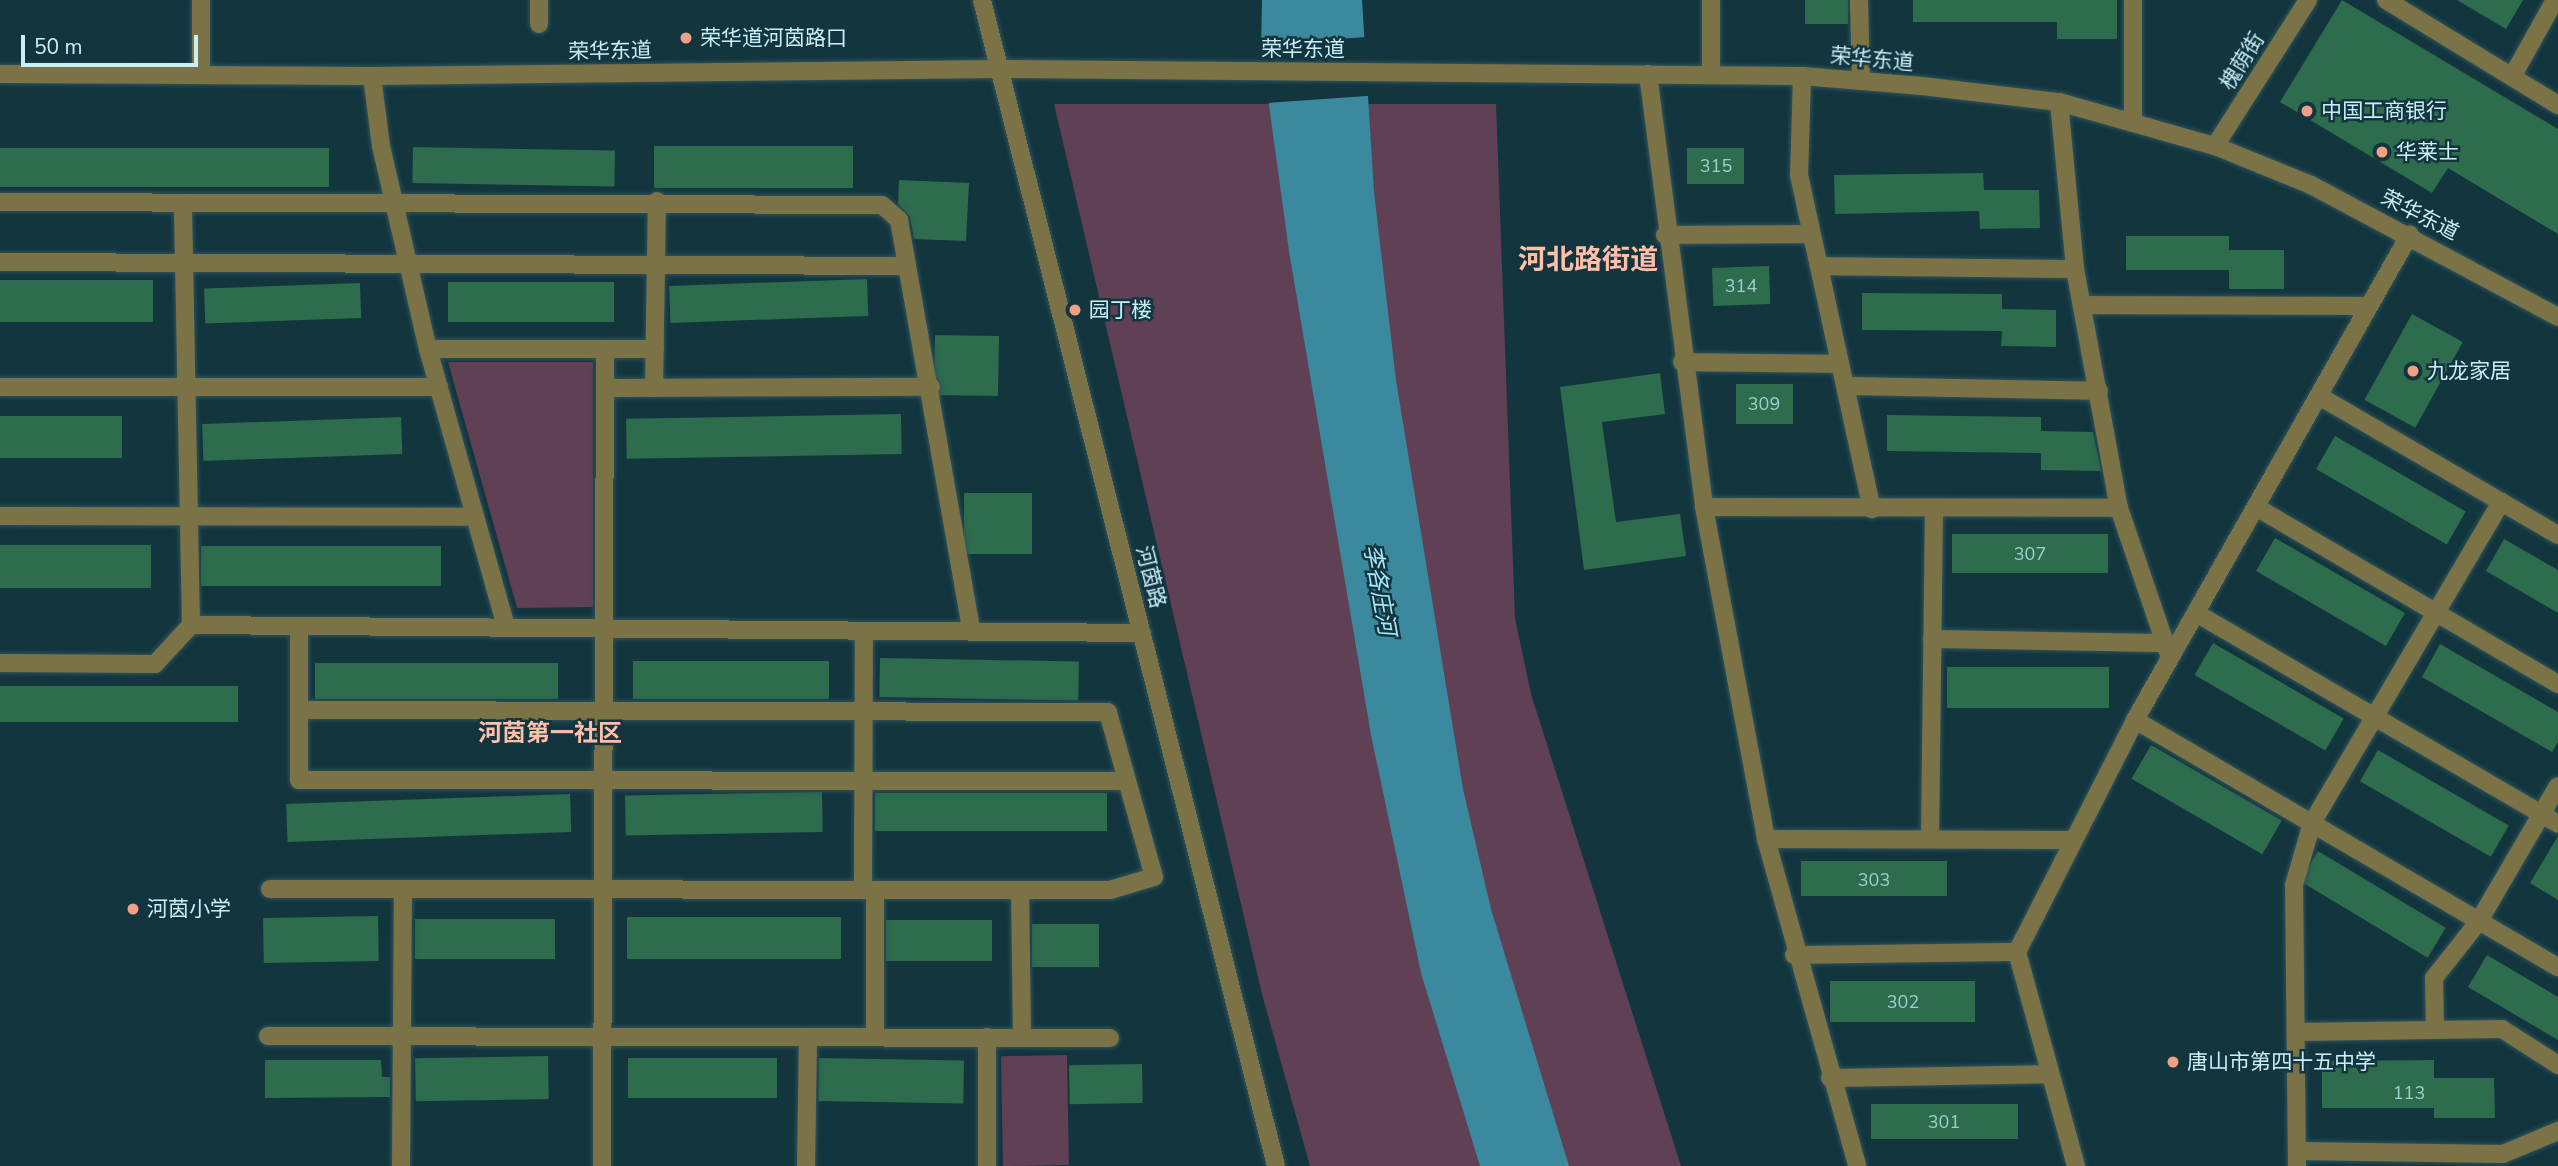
<!DOCTYPE html>
<html>
<head>
<meta charset="utf-8">
<style>
	body { margin:0 }
	#map { position:relative; width:2558px; height:1166px; overflow:hidden; background:#12353e; font-family:"Nunito Sans","Noto Sans SC",sans-serif }
	div>[style] { position:absolute }
	[style*='--x'] { left:calc(var(--x)*1px); top:calc(var(--y)*1px); width:calc(var(--w)*1px); rotate:calc(var(--a)*1deg) }
	.green>* { inset:0; background:#5f4055; transform-origin:0 0 }
	.water>* { inset:0; background:#3a899f }
	.pier>* { inset:0; background:#12353e; transform-origin:0 0 }
	.building>* { inset:0; background:#2d6c4d; transform-origin:0 0 }
	.roads { filter:drop-shadow(0 0 2px #2f535c) drop-shadow(0 0 2px #2f535c) }
	.minor>* { height:18px; margin:-9px; padding:0 9px; transform-origin:9px; border-radius:9px; background:#7b7346 }
	.dots>* { width:19px; height:19px; translate:-50% -50%; box-sizing:border-box; border:4px solid #12353e; border-radius:50% }
	span { translate:-50% -50%; white-space:nowrap; text-align:center; line-height:1.15; -webkit-text-stroke:5px #12353e; paint-order:stroke }
	.number-label { font-size:18px; color:#a1cecf }
	.number-label span { -webkit-text-stroke-width:0 }
	.poi-label { font-size:21px; color:#c8eefa }
	.left { translate:0 -50%; text-align:left }
	.street-label { font-size:21px; color:#c8eefa }
	.water-label { font-size:23px; color:#a8e6fa; font-style:italic }
	.quarter-label { font-size:24px; color:#ffbfa9; font-weight:700 }
	.district-label { font-size:28px; color:#ffbfa9; font-weight:700 }
	.scale { position:absolute; left:21px; top:35px; width:177px; height:32px; box-sizing:border-box; border:4px solid #c8eefa; border-top:0; padding-left:9px; font-size:21px; line-height:24px; white-space:nowrap; color:#c8eefa; -webkit-text-stroke:5px #12353e; paint-order:stroke }
</style>
</head>
<body>
<div id="map">
	<div class="green">
		<i style="clip-path:polygon(1054px 104px,1496px 104px,1515px 618px,1531px 694px,1681px 1166px,1310px 1166px,1262px 994px)"></i>
		<i style="clip-path:polygon(448px 362px,593px 362px,593px 607px,517px 608px)"></i>
		<i style="left:1067px;top:1055px;width:110px;height:66px;rotate:89deg"></i>
	</div>
	<div class="water">
		<i style="clip-path:polygon(1262px 0,1362px 0,1374px 192px,1396px 380px,1463px 789px,1491px 909px,1569px 1166px,1480px 1166px,1421px 973px,1371px 735px,1289px 251px,1261px 47px)"></i>
	</div>
	<div class="pier">
		<i style="left:1366px;top:37px;width:59px;height:106px;rotate:86deg"></i>
	</div>
	<div class="building">
		<i style="left:1805px;top:0;width:43px;height:24px"></i>
		<i style="clip-path:polygon(1913px 0,2117px 0,2117px 39px,2057px 39px,2057px 22px,1913px 22px)"></i>
		<i style="clip-path:polygon(2342px 0,2558px 129px,2558px 234px,2448px 168px,2432px 193px,2280px 102px)"></i>
		<i style="clip-path:polygon(2457px 0,2523px 0,2506px 29px)"></i>
		<i style="left:654px;top:146px;width:199px;height:42px"></i>
		<i style="left:413px;top:147px;width:202px;height:36px;rotate:1deg"></i>
		<i style="left:0;top:148px;width:329px;height:39px"></i>
		<i style="left:1687px;top:148px;width:57px;height:36px"></i>
		<i style="clip-path:polygon(1983px 173px,1984px 190px,2039px 190px,2040px 228px,1980px 229px,1979px 211px,1835px 214px,1834px 175px)"></i>
		<i style="clip-path:polygon(899px 180px,969px 183px,966px 241px,914px 239px,910px 217px,898px 204px)"></i>
		<i style="clip-path:polygon(2126px 236px,2229px 236px,2229px 250px,2284px 250px,2284px 289px,2229px 289px,2229px 270px,2126px 270px)"></i>
		<i style="left:1769px;top:266px;width:38px;height:57px;rotate:88deg"></i>
		<i style="left:867px;top:279px;width:37px;height:198px;rotate:88deg"></i>
		<i style="left:153px;top:280px;width:42px;height:153px;rotate:90deg"></i>
		<i style="left:614px;top:282px;width:40px;height:166px;rotate:90deg"></i>
		<i style="left:360px;top:283px;width:35px;height:156px;rotate:88deg"></i>
		<i style="clip-path:polygon(1862px 293px,2002px 294px,2002px 309px,2056px 310px,2056px 347px,2001px 346px,2002px 331px,1862px 330px)"></i>
		<i style="left:2412px;top:314px;width:58px;height:98px;rotate:29deg"></i>
		<i style="left:935px;top:335px;width:64px;height:60px;rotate:1deg"></i>
		<i style="clip-path:polygon(1660px 373px,1665px 414px,1602px 422px,1616px 522px,1680px 514px,1686px 556px,1584px 570px,1560px 387px)"></i>
		<i style="left:1736px;top:384px;width:57px;height:40px"></i>
		<i style="left:901px;top:414px;width:40px;height:275px;rotate:89deg"></i>
		<i style="clip-path:polygon(1887px 415px,2041px 417px,2041px 431px,2093px 432px,2101px 471px,2041px 470px,2041px 453px,1887px 451px)"></i>
		<i style="left:0;top:416px;width:122px;height:42px"></i>
		<i style="left:401px;top:417px;width:37px;height:199px;rotate:88deg"></i>
		<i style="left:2335px;top:436px;width:151px;height:38px;rotate:30deg"></i>
		<i style="left:964px;top:493px;width:68px;height:61px"></i>
		<i style="left:2108px;top:534px;width:39px;height:156px;rotate:90deg"></i>
		<i style="left:2275px;top:538px;width:150px;height:38px;rotate:30deg"></i>
		<i style="clip-path:polygon(2504px 539px,2558px 570px,2558px 613px,2486px 571px)"></i>
		<i style="left:0;top:545px;width:151px;height:43px"></i>
		<i style="left:201px;top:546px;width:240px;height:40px"></i>
		<i style="left:2213px;top:643px;width:151px;height:37px;rotate:30deg"></i>
		<i style="clip-path:polygon(2440px 644px,2558px 712px,2558px 742px,2552px 752px,2422px 677px)"></i>
		<i style="left:880px;top:658px;width:199px;height:39px;rotate:1deg"></i>
		<i style="left:633px;top:661px;width:196px;height:38px"></i>
		<i style="left:558px;top:663px;width:36px;height:243px;rotate:90deg"></i>
		<i style="left:1947px;top:667px;width:162px;height:41px"></i>
		<i style="left:0;top:686px;width:238px;height:36px"></i>
		<i style="left:2151px;top:745px;width:151px;height:39px;rotate:30deg"></i>
		<i style="left:2378px;top:750px;width:151px;height:36px;rotate:30deg"></i>
		<i style="left:822px;top:792px;width:40px;height:197px;rotate:89deg"></i>
		<i style="left:1107px;top:793px;width:38px;height:232px;rotate:90deg"></i>
		<i style="left:570px;top:794px;width:38px;height:284px;rotate:88deg"></i>
		<i style="clip-path:polygon(2558px 836px,2558px 900px,2530px 883px)"></i>
		<i style="left:2318px;top:851px;width:149px;height:35px;rotate:31deg"></i>
		<i style="left:1947px;top:861px;width:35px;height:146px;rotate:90deg"></i>
		<i style="left:378px;top:916px;width:45px;height:115px;rotate:89deg"></i>
		<i style="left:627px;top:917px;width:214px;height:42px"></i>
		<i style="left:415px;top:919px;width:140px;height:40px"></i>
		<i style="left:886px;top:920px;width:106px;height:41px"></i>
		<i style="left:1032px;top:924px;width:67px;height:43px"></i>
		<i style="clip-path:polygon(2487px 955px,2558px 997px,2558px 1040px,2468px 987px)"></i>
		<i style="left:1830px;top:981px;width:145px;height:41px"></i>
		<i style="left:548px;top:1056px;width:43px;height:133px;rotate:89deg"></i>
		<i style="left:777px;top:1058px;width:40px;height:149px;rotate:90deg"></i>
		<i style="left:819px;top:1058px;width:145px;height:43px;rotate:1deg"></i>
		<i style="clip-path:polygon(265px 1060px,381px 1060px,382px 1077px,390px 1077px,390px 1097px,265px 1098px)"></i>
		<i style="clip-path:polygon(2434px 1060px,2434px 1078px,2494px 1078px,2495px 1118px,2434px 1118px,2434px 1108px,2322px 1108px,2322px 1061px)"></i>
		<i style="left:1142px;top:1064px;width:39px;height:73px;rotate:89deg"></i>
		<i style="left:2018px;top:1104px;width:35px;height:147px;rotate:90deg"></i>
	</div>
	<div class="roads">
		<div class="minor">
			<i style="--x:201;--y:0;--w:74;--a:90"></i>
			<i style="--x:982;--y:0;--w:1202;--a:75.85"></i>
			<i style="--x:1859;--y:0;--w:81;--a:88.6"></i>
			<i style="--x:2133;--y:0;--w:120;--a:90"></i>
			<i style="--x:2386;--y:0;--w:202;--a:31.4"></i>
			<i style="--x:539;--y:24;--w:24;--a:-90"></i>
			<i style="--x:0;--y:74;--w:372;--a:0.3"></i>
			<i style="--x:372;--y:76;--w:628;--a:-0.64"></i>
			<i style="--x:1000;--y:69;--w:802;--a:0.5"></i>
			<i style="--x:1802;--y:76;--w:120;--a:4.8"></i>
			<i style="--x:1922;--y:86;--w:138;--a:6.7"></i>
			<i style="--x:2059;--y:102;--w:162;--a:15.8"></i>
			<i style="--x:2215;--y:146;--w:104;--a:22.1"></i>
			<i style="--x:2311;--y:185;--w:280;--a:28.1"></i>
			<i style="--x:1648;--y:74;--w:437;--a:82.6"></i>
			<i style="--x:1704;--y:507;--w:338;--a:79.4"></i>
			<i style="--x:1766;--y:839;--w:339;--a:74.4"></i>
			<i style="--x:1711;--y:75;--w:75;--a:-90"></i>
			<i style="--x:372;--y:76;--w:71;--a:82.7"></i>
			<i style="--x:381;--y:146;--w:208;--a:77"></i>
			<i style="--x:428;--y:349;--w:289;--a:74.3"></i>
			<i style="--x:1802;--y:76;--w:99;--a:91.7"></i>
			<i style="--x:1799;--y:175;--w:342;--a:77.7"></i>
			<i style="--x:2512;--y:77;--w:88;--a:-60.8"></i>
			<i style="--x:2059;--y:102;--w:168;--a:84.5"></i>
			<i style="--x:2075;--y:269;--w:243;--a:79.6"></i>
			<i style="--x:2119;--y:508;--w:158;--a:71.2"></i>
			<i style="--x:2215;--y:146;--w:173;--a:-57.5"></i>
			<i style="--x:0;--y:202;--w:882;--a:0.19"></i>
			<i style="--x:882;--y:205;--w:23;--a:41"></i>
			<i style="--x:899;--y:220;--w:415;--a:80"></i>
			<i style="--x:1665;--y:235;--w:146;--a:-0.4"></i>
			<i style="--x:0;--y:262;--w:907;--a:0.25"></i>
			<i style="--x:1821;--y:266;--w:254;--a:0.7"></i>
			<i style="--x:2082;--y:305;--w:287;--a:0.2"></i>
			<i style="--x:428;--y:349;--w:227;--a:0"></i>
			<i style="--x:1682;--y:362;--w:157;--a:0.7"></i>
			<i style="--x:1847;--y:386;--w:252;--a:1.1"></i>
			<i style="--x:0;--y:387;--w:439;--a:0"></i>
			<i style="--x:605;--y:388;--w:326;--a:-0.2"></i>
			<i style="--x:654;--y:388;--w:187;--a:-89.1"></i>
			<i style="--x:2319;--y:396;--w:276;--a:30.2"></i>
			<i style="--x:1704;--y:507;--w:415;--a:0.1"></i>
			<i style="--x:2256;--y:507;--w:350;--a:30.4"></i>
			<i style="--x:0;--y:516;--w:475;--a:0.1"></i>
			<i style="--x:2196;--y:613;--w:419;--a:30.2"></i>
			<i style="--x:191;--y:625;--w:951;--a:0.48"></i>
			<i style="--x:299;--y:626;--w:154;--a:90"></i>
			<i style="--x:299;--y:780;--w:827;--a:0.07"></i>
			<i style="--x:1932;--y:639;--w:230;--a:1"></i>
			<i style="--x:0;--y:663;--w:155;--a:0.4"></i>
			<i style="--x:155;--y:664;--w:53;--a:-47.3"></i>
			<i style="--x:191;--y:625;--w:422;--a:-91.1"></i>
			<i style="--x:2135;--y:720;--w:490;--a:30.3"></i>
			<i style="--x:1930;--y:837;--w:329;--a:-89.3"></i>
			<i style="--x:1766;--y:839;--w:305;--a:0.2"></i>
			<i style="--x:270;--y:889;--w:840;--a:0.07"></i>
			<i style="--x:1110;--y:890;--w:46;--a:-16.5"></i>
			<i style="--x:1154;--y:877;--w:171;--a:-105.6"></i>
			<i style="--x:1108;--y:712;--w:809;--a:-179.86"></i>
			<i style="--x:863;--y:890;--w:259;--a:-89.8"></i>
			<i style="--x:875;--y:890;--w:147;--a:90"></i>
			<i style="--x:1020;--y:890;--w:148;--a:89.2"></i>
			<i style="--x:1794;--y:955;--w:223;--a:-0.8"></i>
			<i style="--x:2435;--y:1030;--w:52;--a:-91.1"></i>
			<i style="--x:2434;--y:978;--w:73;--a:-51.7"></i>
			<i style="--x:2479;--y:921;--w:156;--a:-59.7"></i>
			<i style="--x:2296;--y:1032;--w:206;--a:-0.8"></i>
			<i style="--x:2502;--y:1029;--w:67;--a:32.7"></i>
			<i style="--x:268;--y:1036;--w:842;--a:0.14"></i>
			<i style="--x:987;--y:1037;--w:129;--a:90"></i>
			<i style="--x:1830;--y:1078;--w:220;--a:-1"></i>
			<i style="--x:2297;--y:1151;--w:206;--a:0.8"></i>
			<i style="--x:2503;--y:1154;--w:60;--a:-22.7"></i>
			<i style="--x:401;--y:1166;--w:277;--a:-89.6"></i>
			<i style="--x:602;--y:1166;--w:815;--a:-89.79"></i>
			<i style="--x:806;--y:1166;--w:129;--a:-89.1"></i>
			<i style="--x:2076;--y:1166;--w:222;--a:-105.4"></i>
			<i style="--x:2017;--y:952;--w:260;--a:-63"></i>
			<i style="--x:2135;--y:720;--w:558;--a:-60.5"></i>
			<i style="--x:2297;--y:1166;--w:281;--a:-90.6"></i>
			<i style="--x:2294;--y:885;--w:65;--a:-73.8"></i>
			<i style="--x:2312;--y:823;--w:373;--a:-59.5"></i>
		</div>
	</div>
	<div class="dots">
		<i style="left:686px;top:38px;background:#f39f83"></i>
		<i style="left:2307px;top:111px;background:#f39f83"></i>
		<i style="left:2382px;top:152px;background:#f39f83"></i>
		<i style="left:1075px;top:310px;background:#f39f83"></i>
		<i style="left:2413px;top:371px;background:#f39f83"></i>
		<i style="left:133px;top:909px;background:#f39f83"></i>
		<i style="left:2173px;top:1062px;background:#f39f83"></i>
	</div>
	<div class="number-label">
		<span style="left:1716px;top:166px">315</span>
		<span style="left:1741px;top:286px">314</span>
		<span style="left:1764px;top:404px">309</span>
		<span style="left:2030px;top:554px">307</span>
		<span style="left:1874px;top:880px">303</span>
		<span style="left:1903px;top:1002px">302</span>
		<span style="left:2409px;top:1093px">113</span>
		<span style="left:1944px;top:1122px">301</span>
	</div>
	<div class="poi-label">
		<span class="left" style="left:700px;top:38px">荣华道河茵路口</span>
		<span class="left" style="left:2321px;top:111px">中国工商银行</span>
		<span class="left" style="left:2396px;top:152px">华莱士</span>
		<span class="left" style="left:1089px;top:310px">园丁楼</span>
		<span class="left" style="left:2427px;top:371px">九龙家居</span>
		<span class="left" style="left:147px;top:909px">河茵小学</span>
		<span class="left" style="left:2187px;top:1062px">唐山市第四十五中学</span>
	</div>
	<div class="street-label">
		<span style="left:1303px;top:49px">荣华东道</span>
		<span style="left:610px;top:51px;rotate:-1deg">荣华东道</span>
		<span style="left:1872px;top:59px;rotate:5deg">荣华东道</span>
		<span style="left:2242px;top:61px;rotate:-58deg">槐荫街</span>
		<span style="left:2420px;top:215px;rotate:27deg">荣华东道</span>
		<span style="left:1151px;top:577px;rotate:76deg">河茵路</span>
	</div>
	<div class="water-label">
		<span style="left:1379px;top:590px;rotate:80deg">李各庄河</span>
	</div>
	<div class="quarter-label">
		<span style="left:550px;top:734px">河茵第一社区</span>
	</div>
	<div class="district-label">
		<span style="left:1588px;top:260px">河北路街道</span>
	</div>
	<div class="scale">50 m</div>
</div>
</body>
</html>
